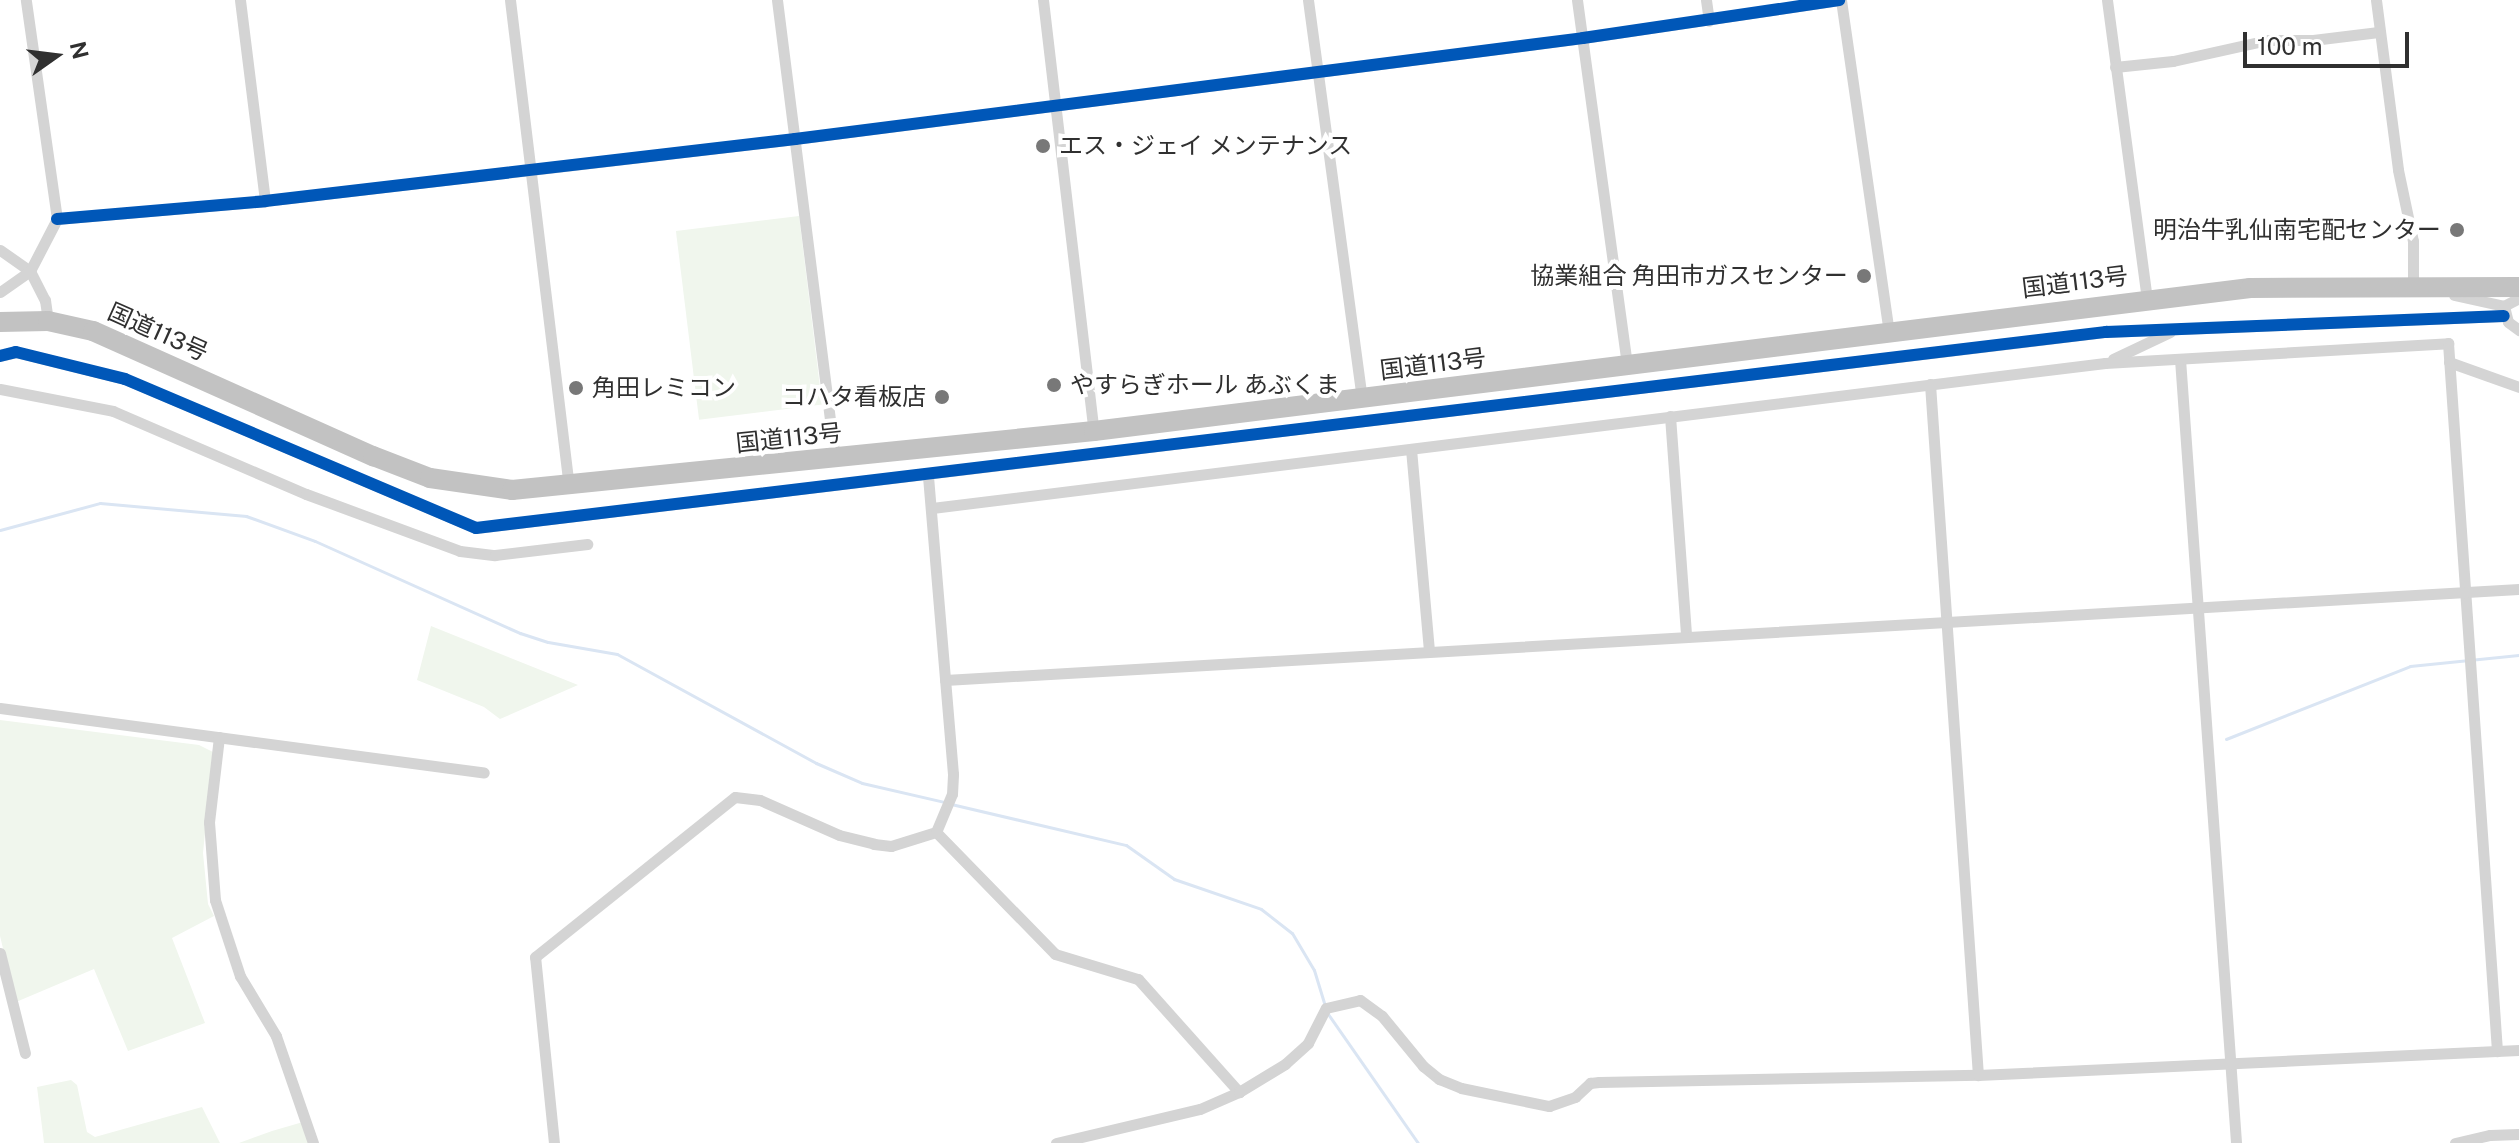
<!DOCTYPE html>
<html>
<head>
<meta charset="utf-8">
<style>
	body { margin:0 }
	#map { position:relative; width:2519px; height:1143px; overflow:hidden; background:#fff; font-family:"Public Sans","Noto Sans JP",sans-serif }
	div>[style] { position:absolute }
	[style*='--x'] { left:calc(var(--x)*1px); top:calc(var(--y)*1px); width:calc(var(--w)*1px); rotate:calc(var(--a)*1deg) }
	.green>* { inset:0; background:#f0f6ed; transform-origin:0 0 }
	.stream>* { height:3px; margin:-1.5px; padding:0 1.5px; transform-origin:1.5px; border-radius:1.5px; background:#dae5f3 }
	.street>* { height:11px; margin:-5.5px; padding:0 5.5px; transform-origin:5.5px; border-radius:5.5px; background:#d4d4d4 }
	.highway>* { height:20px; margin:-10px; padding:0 10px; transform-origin:10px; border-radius:10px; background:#c2c2c2 }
	.cycleway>* { height:12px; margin:-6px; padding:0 6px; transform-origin:6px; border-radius:6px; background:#0057b8 }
	.dots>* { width:22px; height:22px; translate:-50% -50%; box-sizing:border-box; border:4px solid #fff; border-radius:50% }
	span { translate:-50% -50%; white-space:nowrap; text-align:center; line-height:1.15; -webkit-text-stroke:8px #fff; paint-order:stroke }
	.poi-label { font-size:24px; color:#303030 }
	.left { translate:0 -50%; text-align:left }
	.right { translate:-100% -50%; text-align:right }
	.street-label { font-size:24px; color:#303030 }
	.north { position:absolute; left:16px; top:16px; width:80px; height:80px; -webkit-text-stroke:6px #fff; paint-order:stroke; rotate:76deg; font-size:22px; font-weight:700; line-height:32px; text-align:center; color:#303030 }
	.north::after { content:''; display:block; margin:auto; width:28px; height:36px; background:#303030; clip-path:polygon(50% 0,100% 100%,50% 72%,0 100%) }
	.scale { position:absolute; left:2243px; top:32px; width:166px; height:36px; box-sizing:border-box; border:4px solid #303030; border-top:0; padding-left:10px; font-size:24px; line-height:28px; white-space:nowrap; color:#303030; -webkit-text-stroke:6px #fff; paint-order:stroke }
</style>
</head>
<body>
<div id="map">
	<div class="green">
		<i style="left:799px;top:216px;width:190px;height:124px;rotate:83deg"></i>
		<i style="clip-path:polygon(431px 626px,578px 685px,500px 719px,484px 707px,417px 680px)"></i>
		<i style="clip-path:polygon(0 720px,199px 745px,213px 752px,203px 853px,208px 904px,214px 916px,172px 938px,205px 1023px,128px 1051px,94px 969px,16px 1002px,0 936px)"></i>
		<i style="clip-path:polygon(71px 1080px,77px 1085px,87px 1132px,95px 1137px,202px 1107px,220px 1143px,44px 1143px,37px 1087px)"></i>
		<i style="clip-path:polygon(303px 1122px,310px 1143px,239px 1143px,272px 1131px)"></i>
	</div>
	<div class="stream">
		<i style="--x:0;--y:530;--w:104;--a:-15.1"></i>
		<i style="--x:100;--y:503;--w:147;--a:5.1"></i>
		<i style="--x:246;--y:516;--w:73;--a:19.9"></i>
		<i style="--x:315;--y:541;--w:225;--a:24.2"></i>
		<i style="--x:520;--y:633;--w:29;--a:18"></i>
		<i style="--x:548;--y:642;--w:70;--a:9.9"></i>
		<i style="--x:617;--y:654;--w:227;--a:28.7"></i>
		<i style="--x:816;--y:763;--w:50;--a:23.5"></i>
		<i style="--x:862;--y:783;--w:84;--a:13"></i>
		<i style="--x:2226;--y:739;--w:198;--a:-21.6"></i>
		<i style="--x:2410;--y:666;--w:110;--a:-5.8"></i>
		<i style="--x:951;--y:804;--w:180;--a:13.2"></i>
		<i style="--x:1126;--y:845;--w:59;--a:35.3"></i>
		<i style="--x:1174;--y:879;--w:92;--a:19"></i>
		<i style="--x:1261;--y:909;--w:39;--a:38"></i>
		<i style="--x:1292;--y:933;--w:43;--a:59.3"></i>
		<i style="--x:1314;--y:970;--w:39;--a:73"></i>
		<i style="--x:1328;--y:1014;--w:157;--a:55.1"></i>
	</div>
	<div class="street">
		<i style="--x:240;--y:0;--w:203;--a:82.9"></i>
		<i style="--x:510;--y:0;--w:490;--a:83.1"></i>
		<i style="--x:777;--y:0;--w:464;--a:82.8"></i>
		<i style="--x:1043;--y:0;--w:434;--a:83.3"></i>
		<i style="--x:1308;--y:0;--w:403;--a:82.3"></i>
		<i style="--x:1577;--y:0;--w:369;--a:82.2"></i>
		<i style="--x:1706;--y:0;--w:21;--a:82"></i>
		<i style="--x:1841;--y:0;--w:336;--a:81.8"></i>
		<i style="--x:2107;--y:0;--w:302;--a:82.4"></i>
		<i style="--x:2376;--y:0;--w:171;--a:82.6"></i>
		<i style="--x:2398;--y:170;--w:73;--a:78.1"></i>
		<i style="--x:2413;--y:241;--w:45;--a:90"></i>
		<i style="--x:2115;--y:67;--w:58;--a:-5.9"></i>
		<i style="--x:2173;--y:61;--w:97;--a:-12.5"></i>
		<i style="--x:2268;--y:40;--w:45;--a:0"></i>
		<i style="--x:2313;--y:40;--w:66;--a:-6.9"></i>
		<i style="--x:57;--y:219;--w:209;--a:-4.9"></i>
		<i style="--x:265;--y:201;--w:534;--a:-6.67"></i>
		<i style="--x:795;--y:139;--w:794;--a:-7.3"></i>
		<i style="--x:1583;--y:38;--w:259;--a:-8.4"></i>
		<i style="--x:0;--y:250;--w:37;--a:35"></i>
		<i style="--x:30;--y:271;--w:33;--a:63"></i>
		<i style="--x:45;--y:300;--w:21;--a:82"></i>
		<i style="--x:0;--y:292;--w:37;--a:-35"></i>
		<i style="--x:30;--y:271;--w:59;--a:-62.6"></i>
		<i style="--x:57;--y:219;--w:221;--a:-98.1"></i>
		<i style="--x:2454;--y:295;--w:51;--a:12.4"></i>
		<i style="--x:2519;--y:298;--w:17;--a:152"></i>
		<i style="--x:2504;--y:306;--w:16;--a:76"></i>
		<i style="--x:2508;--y:322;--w:14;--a:36"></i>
		<i style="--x:0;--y:356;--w:16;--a:-14"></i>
		<i style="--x:16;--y:352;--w:112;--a:13.9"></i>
		<i style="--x:125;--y:379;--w:381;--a:23"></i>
		<i style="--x:476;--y:528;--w:1642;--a:-6.86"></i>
		<i style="--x:2106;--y:332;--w:398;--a:-2.3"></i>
		<i style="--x:2113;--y:359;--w:63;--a:-25.3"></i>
		<i style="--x:2180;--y:359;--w:786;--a:85.91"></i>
		<i style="--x:2449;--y:362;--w:74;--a:19.7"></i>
		<i style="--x:1930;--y:384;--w:693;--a:86.03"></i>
		<i style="--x:0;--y:389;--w:115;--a:11"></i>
		<i style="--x:113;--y:411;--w:210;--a:23.3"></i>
		<i style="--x:306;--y:494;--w:164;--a:20.3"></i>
		<i style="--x:460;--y:551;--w:35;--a:7"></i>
		<i style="--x:495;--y:555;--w:93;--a:-6.8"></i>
		<i style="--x:1670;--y:416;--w:220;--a:85.8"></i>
		<i style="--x:1411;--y:449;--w:202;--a:84.9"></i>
		<i style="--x:932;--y:508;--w:1182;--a:-7.05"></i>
		<i style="--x:2105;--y:363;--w:344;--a:-3.3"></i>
		<i style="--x:2448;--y:343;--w:710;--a:86.04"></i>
		<i style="--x:945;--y:680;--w:1577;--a:-3.31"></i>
		<i style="--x:0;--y:708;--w:488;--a:7.6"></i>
		<i style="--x:219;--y:737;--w:86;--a:96.7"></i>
		<i style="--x:209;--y:822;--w:78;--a:85.6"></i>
		<i style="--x:215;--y:900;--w:80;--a:71.8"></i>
		<i style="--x:240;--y:976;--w:70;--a:59"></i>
		<i style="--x:276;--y:1036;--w:113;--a:70.9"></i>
		<i style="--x:936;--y:832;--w:170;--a:45.7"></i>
		<i style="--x:1055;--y:954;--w:87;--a:16.8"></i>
		<i style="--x:1138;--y:979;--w:152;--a:48.2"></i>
		<i style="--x:0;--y:953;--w:103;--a:76"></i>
		<i style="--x:554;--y:1143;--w:187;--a:-95.8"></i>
		<i style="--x:535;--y:957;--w:256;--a:-38.7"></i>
		<i style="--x:735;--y:797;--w:25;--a:7"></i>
		<i style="--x:760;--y:800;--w:86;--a:23.9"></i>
		<i style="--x:839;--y:835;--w:36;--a:14"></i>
		<i style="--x:874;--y:844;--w:17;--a:7"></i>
		<i style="--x:891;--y:846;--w:47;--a:-17.3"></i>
		<i style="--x:936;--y:832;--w:41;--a:-67.2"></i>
		<i style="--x:952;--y:794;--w:20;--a:-87"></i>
		<i style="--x:953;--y:774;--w:299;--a:-94.8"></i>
		<i style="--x:1056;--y:1143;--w:148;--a:-13.3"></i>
		<i style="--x:1200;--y:1109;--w:43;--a:-23.6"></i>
		<i style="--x:1239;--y:1092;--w:54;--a:-31.3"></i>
		<i style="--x:1285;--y:1064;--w:31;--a:-42"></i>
		<i style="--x:1308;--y:1043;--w:39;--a:-63"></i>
		<i style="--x:1326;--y:1008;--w:35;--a:-13"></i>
		<i style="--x:1360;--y:1000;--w:27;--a:36"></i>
		<i style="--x:1382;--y:1016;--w:65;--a:50.6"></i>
		<i style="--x:1423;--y:1066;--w:21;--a:39"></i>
		<i style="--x:1439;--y:1079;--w:24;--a:22"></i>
		<i style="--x:1461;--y:1088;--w:90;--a:11.6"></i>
		<i style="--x:1549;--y:1106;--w:28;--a:-19"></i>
		<i style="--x:1575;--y:1097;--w:21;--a:-43"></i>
		<i style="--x:1590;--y:1083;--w:9;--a:-6"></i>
		<i style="--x:1599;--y:1082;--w:379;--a:-1.1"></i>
		<i style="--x:1978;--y:1075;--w:542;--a:-2.65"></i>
		<i style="--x:2455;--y:1143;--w:36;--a:-13"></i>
		<i style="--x:2490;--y:1135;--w:29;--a:-2"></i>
	</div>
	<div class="highway">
		<i style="--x:0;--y:322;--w:48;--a:-1.2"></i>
		<i style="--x:48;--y:321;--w:46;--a:12.5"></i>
		<i style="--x:93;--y:331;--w:307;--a:24.1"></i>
		<i style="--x:373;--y:456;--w:61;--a:21.1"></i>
		<i style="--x:430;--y:478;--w:83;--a:8.3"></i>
		<i style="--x:512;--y:490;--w:585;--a:-5.79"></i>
		<i style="--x:1094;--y:431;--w:1165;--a:-7.05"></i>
		<i style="--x:2250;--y:288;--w:269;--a:-0.2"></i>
	</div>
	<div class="cycleway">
		<i style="--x:57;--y:219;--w:209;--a:-4.9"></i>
		<i style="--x:265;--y:201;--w:534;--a:-6.67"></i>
		<i style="--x:795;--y:139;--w:794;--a:-7.3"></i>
		<i style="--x:1583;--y:38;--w:259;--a:-8.4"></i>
		<i style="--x:0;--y:356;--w:16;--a:-14"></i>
		<i style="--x:16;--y:352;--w:112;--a:13.9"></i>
		<i style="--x:125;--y:379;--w:381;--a:23"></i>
		<i style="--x:476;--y:528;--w:1642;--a:-6.86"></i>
		<i style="--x:2106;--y:332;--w:398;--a:-2.3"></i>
	</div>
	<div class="dots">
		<i style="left:1043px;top:146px;background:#787878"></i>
		<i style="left:2457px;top:230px;background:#787878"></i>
		<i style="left:1864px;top:276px;background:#787878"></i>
		<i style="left:1054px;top:385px;background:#787878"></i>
		<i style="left:576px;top:388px;background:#787878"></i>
		<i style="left:942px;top:397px;background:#787878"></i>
	</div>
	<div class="poi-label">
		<span class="left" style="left:1059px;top:146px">エス・ジェイ メンテナンス</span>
		<span class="right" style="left:2441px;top:230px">明治牛乳仙南宅配センター</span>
		<span class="right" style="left:1848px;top:276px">協業組合 角田市ガスセンター</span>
		<span class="left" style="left:1070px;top:385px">やすらぎホール あぶくま</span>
		<span class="left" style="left:592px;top:388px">角田レミコン</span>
		<span class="right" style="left:926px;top:397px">コハタ看板店</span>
	</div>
	<div class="street-label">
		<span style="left:2075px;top:282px;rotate:-7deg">国道113号</span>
		<span style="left:158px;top:332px;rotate:24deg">国道113号</span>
		<span style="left:1433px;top:364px;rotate:-7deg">国道113号</span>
		<span style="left:789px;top:438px;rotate:-6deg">国道113号</span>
	</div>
	<div class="north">N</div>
	<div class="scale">100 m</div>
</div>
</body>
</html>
